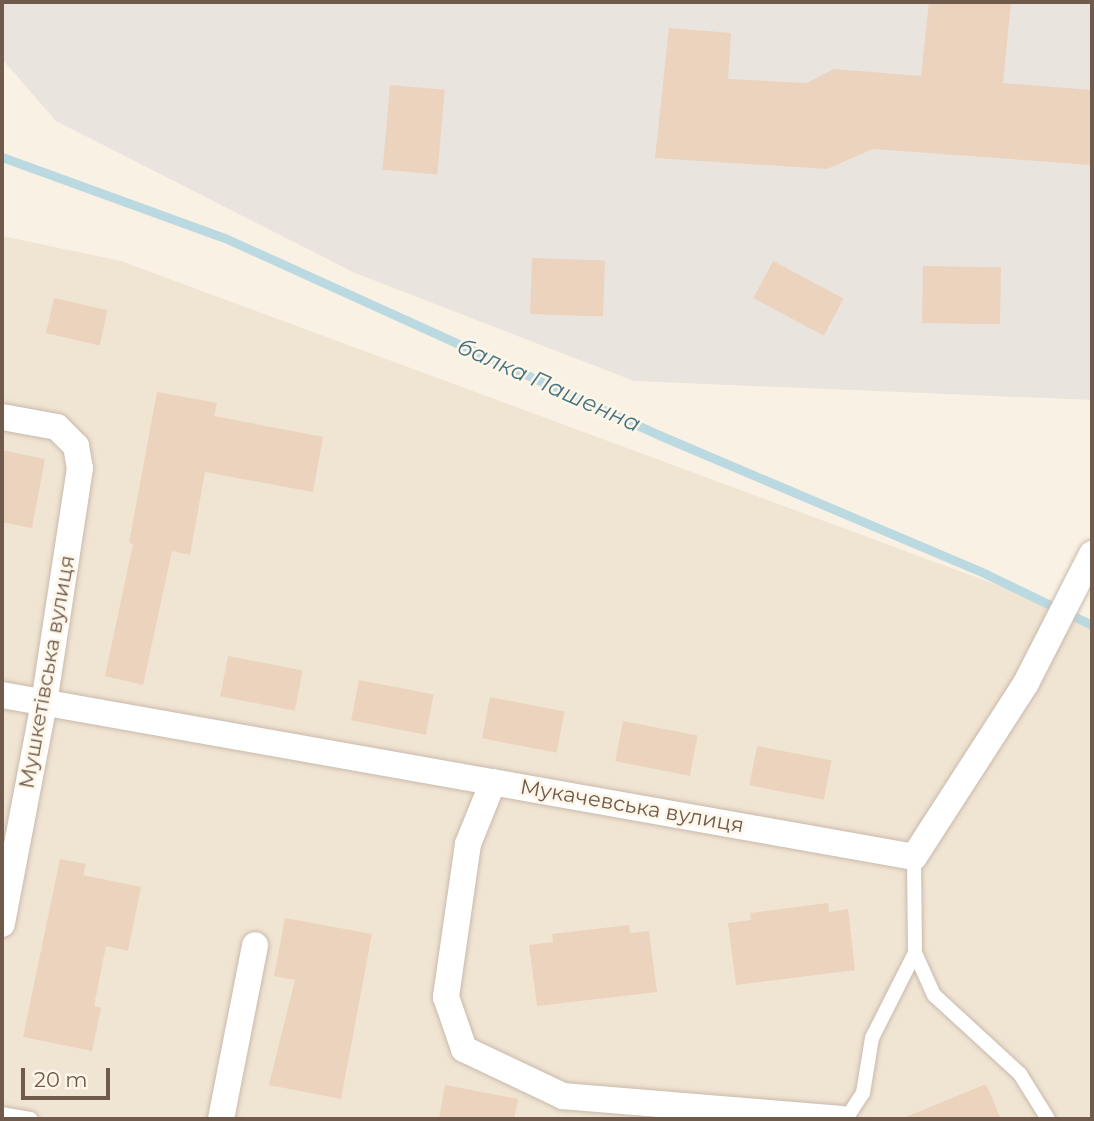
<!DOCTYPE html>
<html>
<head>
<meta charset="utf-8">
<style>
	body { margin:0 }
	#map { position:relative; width:1094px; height:1121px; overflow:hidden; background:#f9f2e4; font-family:Montserrat,sans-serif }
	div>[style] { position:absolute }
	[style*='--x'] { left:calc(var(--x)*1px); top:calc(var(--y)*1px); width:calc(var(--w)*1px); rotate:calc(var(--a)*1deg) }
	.residential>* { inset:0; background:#f0e4d3 }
	.industrial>* { inset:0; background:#e9e4de }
	.stream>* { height:9px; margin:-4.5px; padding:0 4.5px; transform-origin:4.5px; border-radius:4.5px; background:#bbd9e1 }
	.building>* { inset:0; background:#ecd3be; transform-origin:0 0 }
	.roads { filter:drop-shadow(0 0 2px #c9baab) drop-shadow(0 0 2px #c9baab) }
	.lane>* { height:14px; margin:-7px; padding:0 7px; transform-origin:7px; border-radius:7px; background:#fff }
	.street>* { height:26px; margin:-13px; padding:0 13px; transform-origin:13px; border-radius:13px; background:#fff }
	span { translate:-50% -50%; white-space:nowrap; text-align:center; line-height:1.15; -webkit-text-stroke:5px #fdf6e9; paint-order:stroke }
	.street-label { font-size:21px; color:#6f5a4c }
	.water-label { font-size:23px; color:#487480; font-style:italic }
	.frame { position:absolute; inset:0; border:4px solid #6f5a4c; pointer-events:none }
	.scale { position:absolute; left:21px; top:1068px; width:89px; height:32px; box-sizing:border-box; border:4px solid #6f5a4c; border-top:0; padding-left:9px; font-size:21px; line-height:24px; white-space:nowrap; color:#6f5a4c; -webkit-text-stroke:5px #fdf6e9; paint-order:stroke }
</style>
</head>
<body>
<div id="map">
	<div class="residential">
		<i style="clip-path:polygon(2px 236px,121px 261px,1092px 620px,1092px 1119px,2px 1119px)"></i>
	</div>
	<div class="industrial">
		<i style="clip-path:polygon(2px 2px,1092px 2px,1092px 400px,634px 381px,355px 273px,56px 121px,2px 59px)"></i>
	</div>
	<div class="stream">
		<i style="--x:2;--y:157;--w:237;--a:20"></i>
		<i style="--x:225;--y:238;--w:477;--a:24.4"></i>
		<i style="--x:659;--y:435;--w:355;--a:23"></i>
		<i style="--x:986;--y:574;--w:118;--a:25.7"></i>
	</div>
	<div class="building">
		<i style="clip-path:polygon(929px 2px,1011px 2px,1003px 83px,1092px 90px,1092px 165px,873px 149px,827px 169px,655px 158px,669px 28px,731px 33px,728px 79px,807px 83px,834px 69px,921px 76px)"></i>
		<i style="left:390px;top:85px;width:55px;height:85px;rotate:5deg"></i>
		<i style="left:532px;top:258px;width:73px;height:56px;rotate:2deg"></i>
		<i style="left:773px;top:261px;width:80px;height:42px;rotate:28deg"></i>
		<i style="left:923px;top:266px;width:78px;height:57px;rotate:1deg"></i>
		<i style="left:54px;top:298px;width:55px;height:36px;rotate:13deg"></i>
		<i style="clip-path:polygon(157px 392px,217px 403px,214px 416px,323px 437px,313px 492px,205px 472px,190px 555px,172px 551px,143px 685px,105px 676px,133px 544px,129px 543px)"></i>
		<i style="clip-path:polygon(2px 450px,45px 459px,32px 528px,2px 522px)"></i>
		<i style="left:228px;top:656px;width:76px;height:41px;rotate:11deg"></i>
		<i style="left:359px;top:680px;width:76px;height:41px;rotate:11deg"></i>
		<i style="left:490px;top:697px;width:76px;height:42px;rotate:11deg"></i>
		<i style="left:623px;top:721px;width:76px;height:41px;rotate:11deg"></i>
		<i style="left:757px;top:746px;width:76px;height:40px;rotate:11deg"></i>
		<i style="clip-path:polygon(60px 859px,86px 864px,83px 875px,141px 887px,128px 951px,106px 946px,94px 1006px,101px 1008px,92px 1051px,23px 1037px)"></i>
		<i style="clip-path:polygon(828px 903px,829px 912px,848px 909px,855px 970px,736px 985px,728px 923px,751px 920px,750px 913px)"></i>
		<i style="clip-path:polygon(285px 918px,372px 934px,341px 1099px,269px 1085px,295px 980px,274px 976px)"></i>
		<i style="clip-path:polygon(629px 925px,630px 933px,649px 931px,657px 992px,537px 1006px,529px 945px,553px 942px,552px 934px)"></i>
		<i style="clip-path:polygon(986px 1084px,1001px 1119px,901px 1119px)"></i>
		<i style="clip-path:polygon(445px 1085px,518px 1099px,514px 1119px,439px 1119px)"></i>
	</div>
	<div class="roads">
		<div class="lane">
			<i style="--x:915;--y:953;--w:46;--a:65.7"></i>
			<i style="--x:934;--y:995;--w:117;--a:42.6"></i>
			<i style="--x:1020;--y:1074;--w:53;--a:58.1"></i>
			<i style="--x:2;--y:1114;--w:29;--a:10"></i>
			<i style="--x:846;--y:1119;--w:31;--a:-57"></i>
			<i style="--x:863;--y:1093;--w:56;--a:-80.7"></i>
			<i style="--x:872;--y:1038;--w:95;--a:-63.2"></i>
			<i style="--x:915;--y:953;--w:96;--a:-90.6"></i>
		</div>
		<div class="street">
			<i style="--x:2;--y:417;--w:56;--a:10.3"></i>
			<i style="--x:57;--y:427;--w:27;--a:45"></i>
			<i style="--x:76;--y:446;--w:22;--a:80"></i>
			<i style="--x:80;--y:468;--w:238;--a:98.7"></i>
			<i style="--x:44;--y:703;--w:225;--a:100.8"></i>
			<i style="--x:2;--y:695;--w:926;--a:10.07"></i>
			<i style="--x:914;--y:857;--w:207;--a:-57.2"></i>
			<i style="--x:1026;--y:683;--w:145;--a:-62.9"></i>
			<i style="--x:493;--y:782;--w:67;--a:112"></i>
			<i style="--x:468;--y:844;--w:155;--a:98.2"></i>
			<i style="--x:446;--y:997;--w:55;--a:70.9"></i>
			<i style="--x:464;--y:1049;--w:110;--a:25.4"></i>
			<i style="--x:563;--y:1096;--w:279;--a:4.7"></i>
			<i style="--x:221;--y:1119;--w:177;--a:-78.9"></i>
		</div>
	</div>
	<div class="street-label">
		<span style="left:47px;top:672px;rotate:-80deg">Мушкетівська вулиця</span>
		<span style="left:632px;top:806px;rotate:10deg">Мукачевська вулиця</span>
	</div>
	<div class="water-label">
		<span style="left:549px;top:385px;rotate:24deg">балка Пашенна</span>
	</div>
	<div class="frame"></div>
	<div class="scale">20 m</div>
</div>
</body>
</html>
